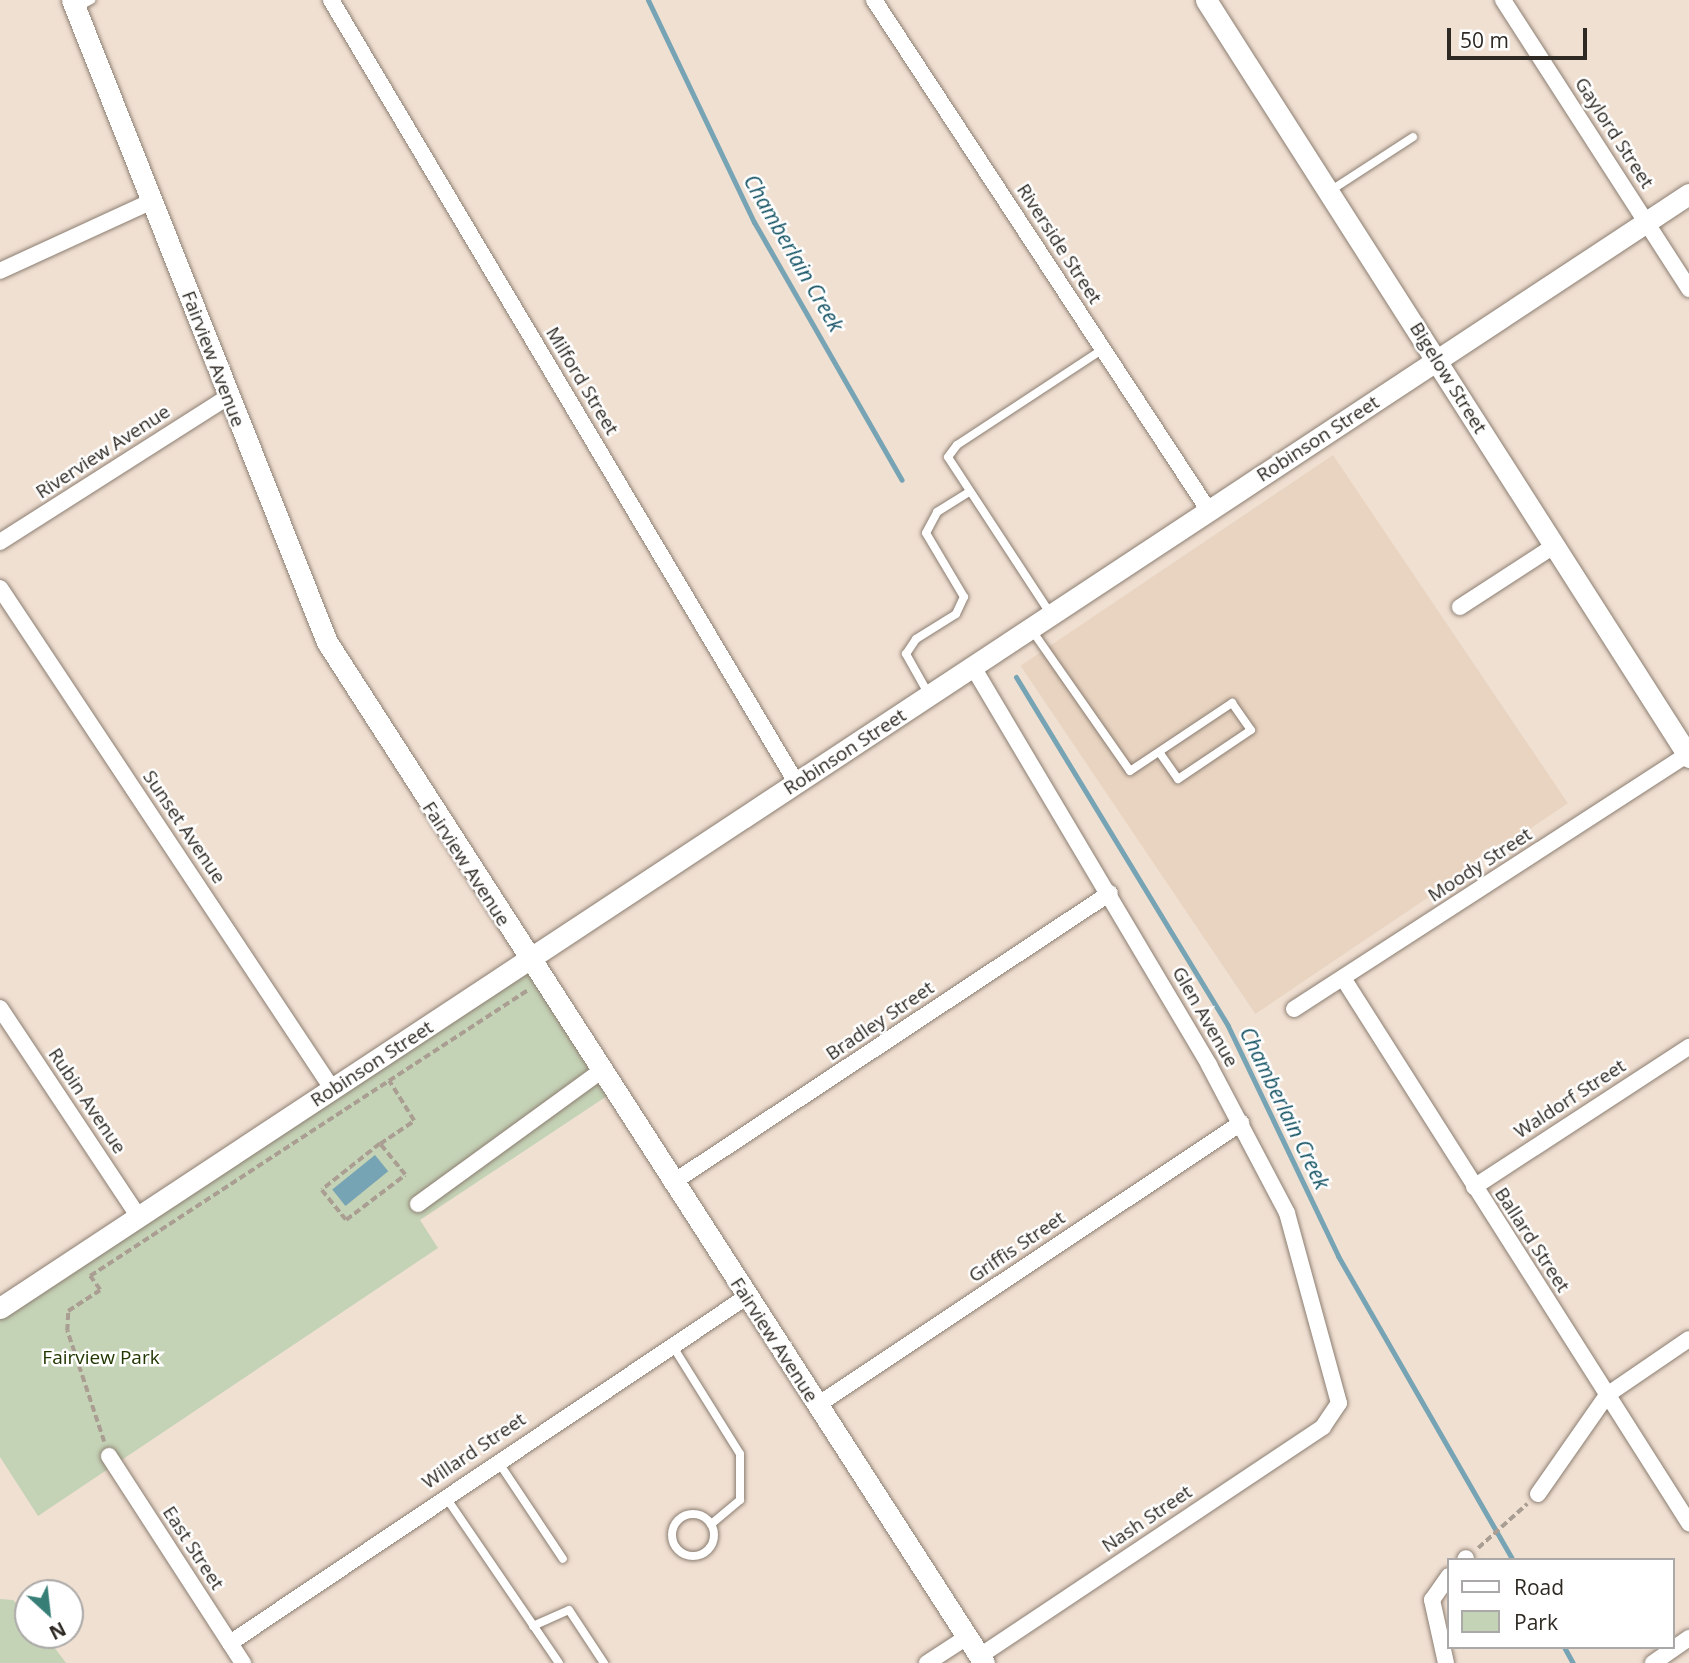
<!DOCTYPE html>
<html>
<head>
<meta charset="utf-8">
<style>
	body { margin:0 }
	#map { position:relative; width:1689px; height:1663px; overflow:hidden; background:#f0e0d2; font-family:"Open Sans",sans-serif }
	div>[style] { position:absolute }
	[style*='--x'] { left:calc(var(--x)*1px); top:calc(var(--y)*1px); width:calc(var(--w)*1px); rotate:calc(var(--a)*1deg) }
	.built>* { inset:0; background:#e9d4c1; transform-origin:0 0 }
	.green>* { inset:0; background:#c4d2b5 }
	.water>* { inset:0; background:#77a4b4; transform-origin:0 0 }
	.stream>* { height:5px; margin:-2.5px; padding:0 2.5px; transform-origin:2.5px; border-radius:2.5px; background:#77a4b4 }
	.path>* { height:3.5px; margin-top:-1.75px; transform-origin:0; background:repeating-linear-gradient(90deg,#aa9e93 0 7px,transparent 0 10.5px) }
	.roads { filter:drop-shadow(0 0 2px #8c7e72) drop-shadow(0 0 2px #8c7e72) }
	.lane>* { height:8px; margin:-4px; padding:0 4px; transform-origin:4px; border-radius:4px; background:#fff }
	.lane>.ring { margin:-4px; padding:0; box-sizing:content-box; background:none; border:8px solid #fff; border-radius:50% }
	.street>* { height:16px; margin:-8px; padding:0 8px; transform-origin:8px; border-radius:8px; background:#fff }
	.secondary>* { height:21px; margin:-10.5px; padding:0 10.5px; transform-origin:10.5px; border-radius:10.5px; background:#fff }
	span { translate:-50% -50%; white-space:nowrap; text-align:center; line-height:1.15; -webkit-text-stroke:5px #fff; paint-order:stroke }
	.street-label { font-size:19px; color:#2e2923 }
	.park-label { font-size:19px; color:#223700 }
	.water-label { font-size:21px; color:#135264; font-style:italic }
	.legend { position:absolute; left:1447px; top:1558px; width:228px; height:91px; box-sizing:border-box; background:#fff; border:2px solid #aba9a7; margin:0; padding:9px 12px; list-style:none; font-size:21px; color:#2e2923 }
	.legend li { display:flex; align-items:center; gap:14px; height:35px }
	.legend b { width:35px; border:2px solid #aba9a7 }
	.north { position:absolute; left:14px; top:1579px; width:70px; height:70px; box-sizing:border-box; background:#fff; border:2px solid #aba9a7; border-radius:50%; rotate:153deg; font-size:19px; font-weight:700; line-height:28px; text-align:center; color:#2e2923 }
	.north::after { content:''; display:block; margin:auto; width:24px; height:32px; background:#377e77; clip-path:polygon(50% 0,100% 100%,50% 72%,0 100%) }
	.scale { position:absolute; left:1447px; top:28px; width:140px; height:32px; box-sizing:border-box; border:4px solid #2e2923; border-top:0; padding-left:9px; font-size:21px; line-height:24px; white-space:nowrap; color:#2e2923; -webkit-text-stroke:5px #fff; paint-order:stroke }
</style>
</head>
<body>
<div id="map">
	<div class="built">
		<i style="left:1333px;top:455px;width:420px;height:377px;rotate:56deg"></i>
	</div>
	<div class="green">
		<i style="clip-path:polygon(529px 961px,613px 1092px,420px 1220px,438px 1248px,38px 1516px,0 1457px,0 1308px)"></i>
		<i style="clip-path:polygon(0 1599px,13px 1600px,28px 1614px,28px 1635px,45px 1635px,66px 1663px,0 1663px)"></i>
	</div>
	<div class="water">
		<i style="left:375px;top:1155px;width:21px;height:55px;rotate:51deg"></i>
	</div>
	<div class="stream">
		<i style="--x:648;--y:0;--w:246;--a:64.5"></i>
		<i style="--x:754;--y:222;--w:297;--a:60.2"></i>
		<i style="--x:1016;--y:677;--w:408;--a:58.7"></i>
		<i style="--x:1228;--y:1026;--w:255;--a:64.4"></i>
		<i style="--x:1338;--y:1256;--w:351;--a:60.1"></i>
		<i style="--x:1564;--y:1647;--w:18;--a:61"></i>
	</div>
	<div class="path">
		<i style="--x:380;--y:1144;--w:74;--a:141.6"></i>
		<i style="--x:322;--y:1190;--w:38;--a:51"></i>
		<i style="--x:346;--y:1220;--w:74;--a:-37.3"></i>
		<i style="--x:405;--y:1175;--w:40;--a:-129"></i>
		<i style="--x:380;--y:1144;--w:41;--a:-34.1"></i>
		<i style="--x:414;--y:1121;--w:47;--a:-122"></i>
		<i style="--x:104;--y:1442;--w:117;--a:-108.4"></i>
		<i style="--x:67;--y:1331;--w:20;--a:-87"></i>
		<i style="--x:68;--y:1311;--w:38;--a:-33"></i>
		<i style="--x:100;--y:1290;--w:17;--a:-126"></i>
		<i style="--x:90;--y:1276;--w:523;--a:-33.14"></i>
		<i style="--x:1478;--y:1548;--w:66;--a:-41.9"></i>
	</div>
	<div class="roads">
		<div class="lane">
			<i style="--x:78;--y:7;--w:15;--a:-28"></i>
			<i style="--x:1330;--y:191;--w:99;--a:-33"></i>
			<i style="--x:1050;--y:613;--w:186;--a:-123.2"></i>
			<i style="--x:948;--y:457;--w:15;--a:-53"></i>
			<i style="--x:957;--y:445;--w:175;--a:-33.3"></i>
			<i style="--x:1031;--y:629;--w:173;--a:55.1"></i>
			<i style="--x:1130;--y:771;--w:123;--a:-33.7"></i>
			<i style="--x:1232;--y:703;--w:33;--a:55"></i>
			<i style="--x:1251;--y:730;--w:88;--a:146.1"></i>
			<i style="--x:1178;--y:779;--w:32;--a:-125"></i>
			<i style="--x:928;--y:693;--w:45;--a:-119.4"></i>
			<i style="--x:906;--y:654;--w:18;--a:-56"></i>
			<i style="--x:916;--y:639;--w:47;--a:-32"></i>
			<i style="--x:956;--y:614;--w:19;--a:-65"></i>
			<i style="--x:964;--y:597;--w:74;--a:-120.7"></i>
			<i style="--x:926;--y:533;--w:24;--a:-62"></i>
			<i style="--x:937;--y:512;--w:38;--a:-32"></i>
			<i style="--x:672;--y:1345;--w:128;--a:58"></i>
			<i style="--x:740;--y:1454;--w:46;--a:90"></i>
			<i style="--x:740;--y:1500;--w:38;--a:140"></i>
			<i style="--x:499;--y:1463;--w:115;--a:56.3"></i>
			<i style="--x:445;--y:1496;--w:202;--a:55.7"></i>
			<i class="ring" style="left:672px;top:1514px;width:34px;height:34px"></i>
			<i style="--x:533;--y:1626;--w:39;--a:-24"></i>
			<i style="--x:569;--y:1610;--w:64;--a:56.6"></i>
		</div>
		<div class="street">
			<i style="--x:331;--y:0;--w:912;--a:59.27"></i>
			<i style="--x:874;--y:0;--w:611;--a:56.75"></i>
			<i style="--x:1503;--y:0;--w:344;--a:57.2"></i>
			<i style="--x:0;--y:271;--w:167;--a:-24.7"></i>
			<i style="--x:0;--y:542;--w:270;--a:-32.5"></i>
			<i style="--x:0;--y:588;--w:602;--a:56.44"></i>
			<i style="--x:1460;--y:607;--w:112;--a:-33"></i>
			<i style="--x:973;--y:667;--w:463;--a:59.3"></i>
			<i style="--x:1209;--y:1065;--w:167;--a:62.2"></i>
			<i style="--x:1287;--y:1213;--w:197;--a:74.7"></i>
			<i style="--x:1339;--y:1403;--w:29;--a:124"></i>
			<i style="--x:1323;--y:1427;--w:412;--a:146.3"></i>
			<i style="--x:1343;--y:978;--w:646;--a:57.59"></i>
			<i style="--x:0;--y:1008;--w:251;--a:56.4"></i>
			<i style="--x:1294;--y:1009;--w:468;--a:-32.9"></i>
			<i style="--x:672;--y:1183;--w:525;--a:-33.51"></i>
			<i style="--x:1474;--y:1187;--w:257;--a:-33.1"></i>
			<i style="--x:418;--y:1204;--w:225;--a:-36"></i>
			<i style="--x:816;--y:1406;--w:511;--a:-33.66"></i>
			<i style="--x:109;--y:1456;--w:247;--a:57.1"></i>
			<i style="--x:1538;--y:1494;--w:121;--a:-55.1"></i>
			<i style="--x:1607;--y:1395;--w:99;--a:-34.3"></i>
			<i style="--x:1465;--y:1560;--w:2;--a:-63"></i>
			<i style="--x:230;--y:1643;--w:621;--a:-33.84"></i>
			<i style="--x:927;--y:1663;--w:48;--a:-33"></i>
			<i style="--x:1446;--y:1663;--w:65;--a:-102.5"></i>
			<i style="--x:1432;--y:1600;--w:29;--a:-55"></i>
			<i style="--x:1653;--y:1663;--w:44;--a:-34.8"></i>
		</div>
		<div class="secondary">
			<i style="--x:72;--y:0;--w:691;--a:68.34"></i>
			<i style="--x:327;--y:642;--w:1214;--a:57.24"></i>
			<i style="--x:1206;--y:0;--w:898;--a:57.46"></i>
			<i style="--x:0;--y:1308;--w:2023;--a:-33.41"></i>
		</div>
	</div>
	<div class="street-label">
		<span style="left:1614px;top:133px;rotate:57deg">Gaylord Street</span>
		<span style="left:1059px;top:244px;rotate:57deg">Riverside Street</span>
		<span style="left:213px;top:359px;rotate:69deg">Fairview Avenue</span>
		<span style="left:1448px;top:378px;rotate:58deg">Bigelow Street</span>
		<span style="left:582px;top:381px;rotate:59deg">Milford Street</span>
		<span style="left:1318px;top:439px;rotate:-33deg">Robinson Street</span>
		<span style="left:103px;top:452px;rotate:-33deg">Riverview Avenue</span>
		<span style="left:845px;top:752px;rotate:-33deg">Robinson Street</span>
		<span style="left:184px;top:827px;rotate:56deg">Sunset Avenue</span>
		<span style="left:466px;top:864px;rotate:57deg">Fairview Avenue</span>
		<span style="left:1480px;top:865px;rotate:-33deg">Moody Street</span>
		<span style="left:1205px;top:1017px;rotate:60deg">Glen Avenue</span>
		<span style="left:880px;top:1021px;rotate:-34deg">Bradley Street</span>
		<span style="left:372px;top:1064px;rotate:-33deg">Robinson Street</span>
		<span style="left:1570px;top:1099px;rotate:-33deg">Waldorf Street</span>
		<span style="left:87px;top:1101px;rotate:56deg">Rubin Avenue</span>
		<span style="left:1532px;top:1240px;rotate:57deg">Ballard Street</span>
		<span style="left:1017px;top:1247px;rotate:-34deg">Griffis Street</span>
		<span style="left:774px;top:1340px;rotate:57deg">Fairview Avenue</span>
		<span style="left:474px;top:1451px;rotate:-34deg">Willard Street</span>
		<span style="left:1147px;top:1519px;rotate:-34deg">Nash Street</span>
		<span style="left:193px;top:1548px;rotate:57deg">East Street</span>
	</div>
	<div class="park-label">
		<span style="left:101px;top:1358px">Fairview Park</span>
	</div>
	<div class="water-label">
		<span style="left:794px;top:253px;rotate:60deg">Chamberlain Creek</span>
		<span style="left:1285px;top:1108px;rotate:64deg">Chamberlain Creek</span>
	</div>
	<ul class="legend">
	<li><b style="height:9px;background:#fff"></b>Road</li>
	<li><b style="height:19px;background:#c4d2b5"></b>Park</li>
	</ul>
	<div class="north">N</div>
	<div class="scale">50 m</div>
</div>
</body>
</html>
